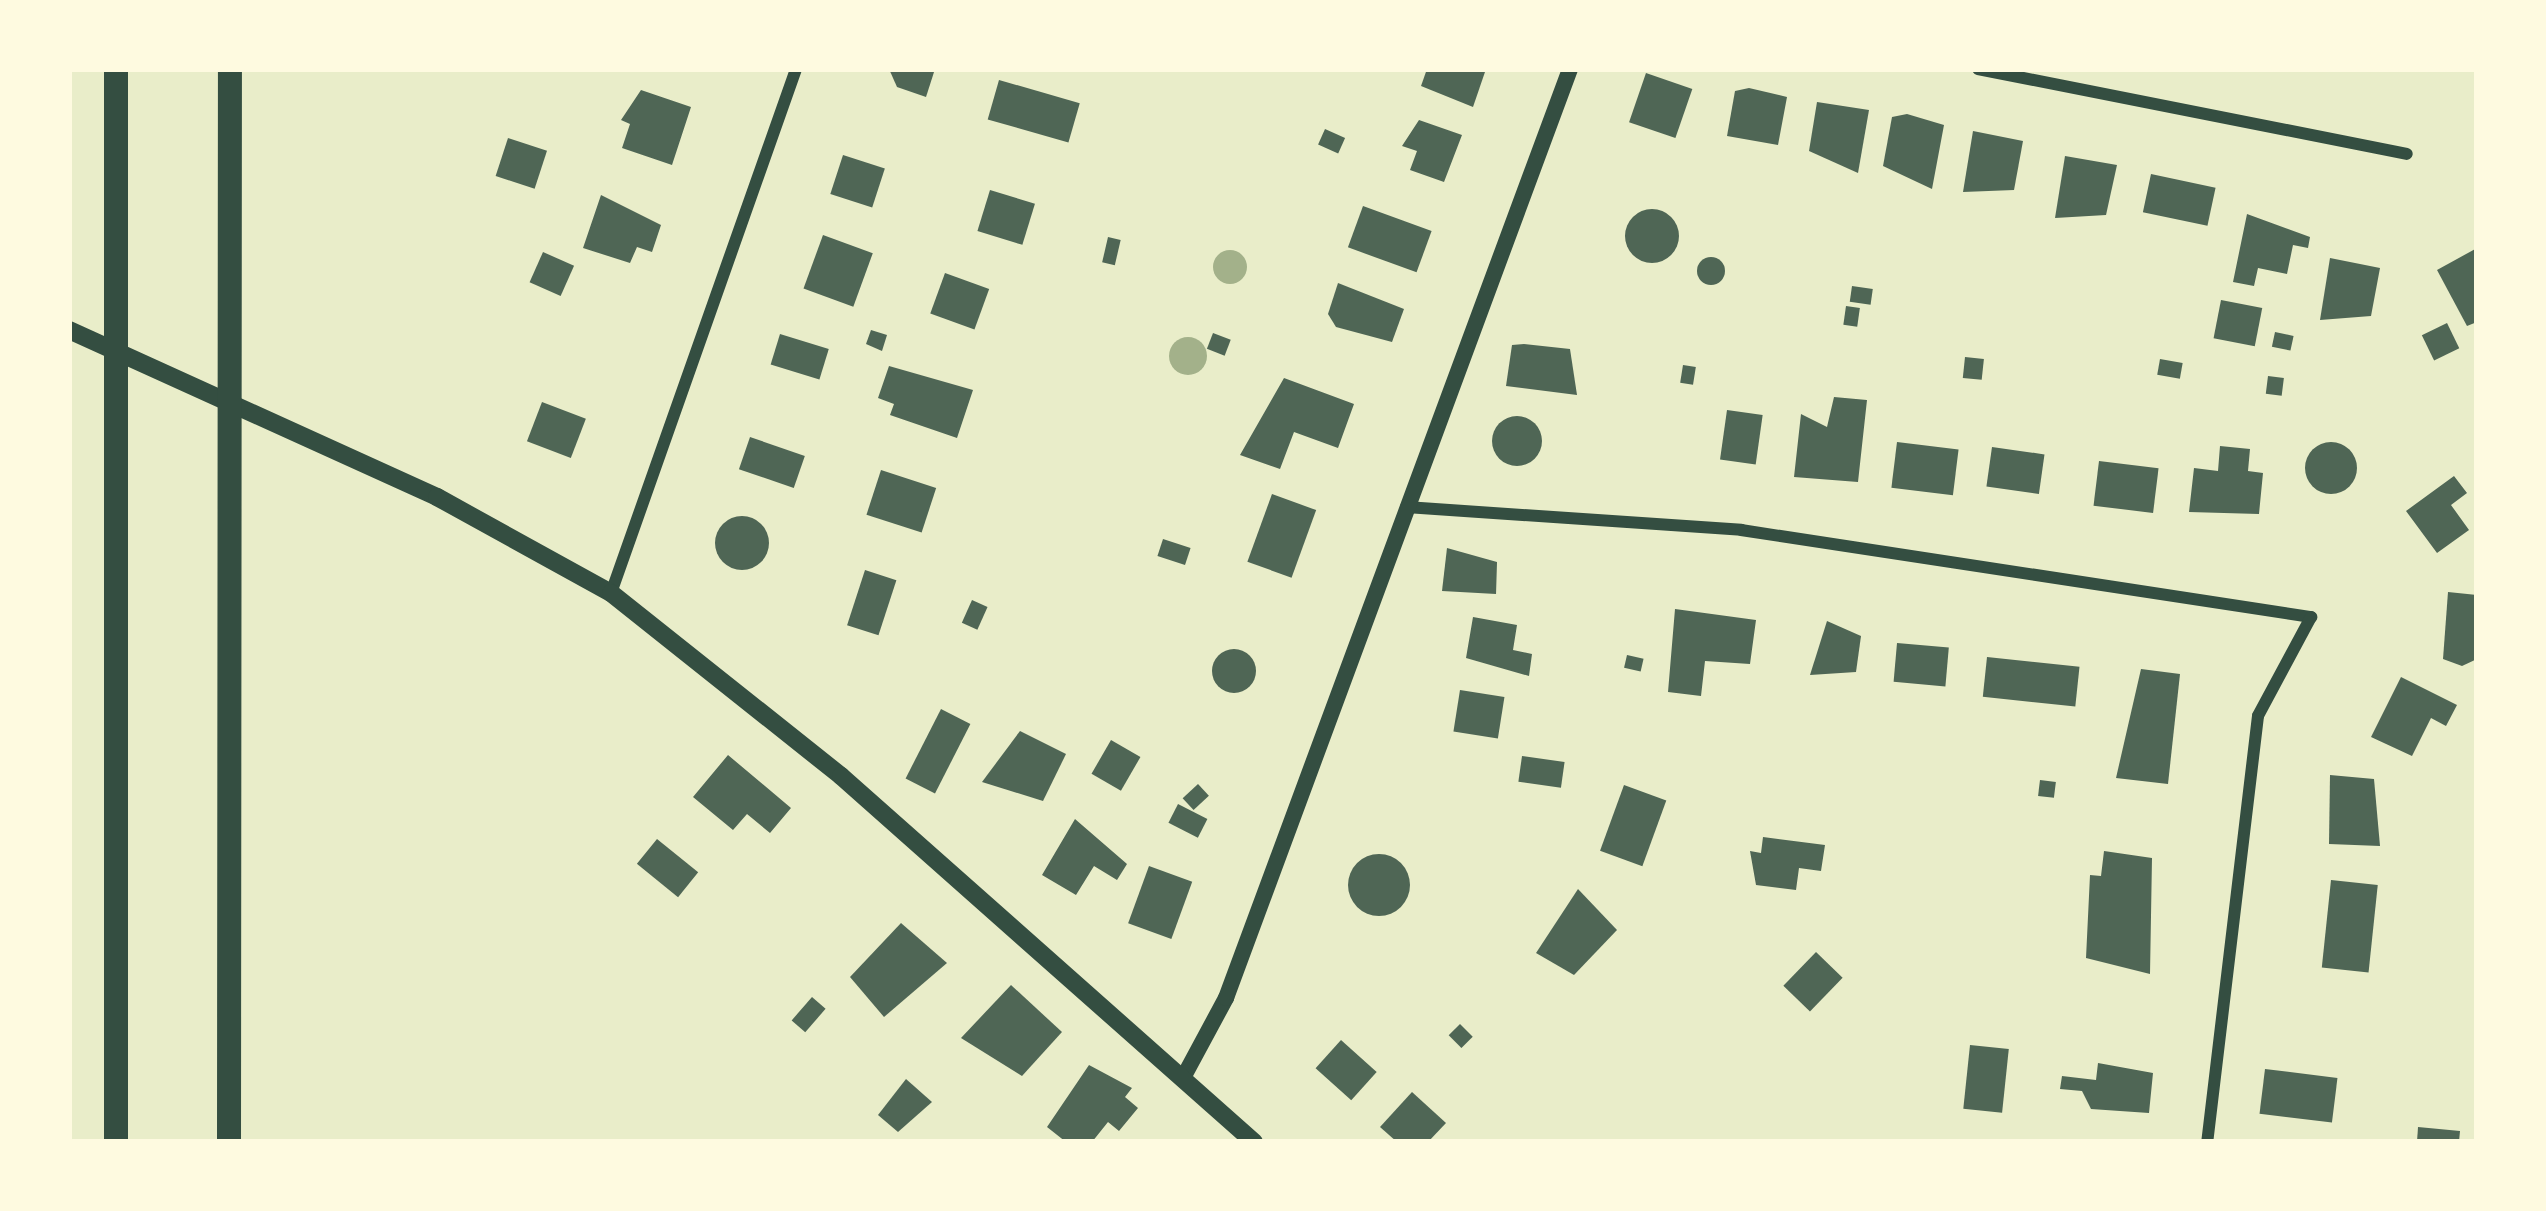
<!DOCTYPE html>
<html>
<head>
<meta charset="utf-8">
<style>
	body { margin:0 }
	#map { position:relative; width:2546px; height:1211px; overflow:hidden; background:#e9edc9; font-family:Poppins,sans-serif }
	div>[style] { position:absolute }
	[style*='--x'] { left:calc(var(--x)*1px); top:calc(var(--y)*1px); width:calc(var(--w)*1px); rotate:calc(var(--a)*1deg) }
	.water>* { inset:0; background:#a3b18a }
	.round { border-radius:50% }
	.building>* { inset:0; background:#4f6655; transform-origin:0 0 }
	.minor>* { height:12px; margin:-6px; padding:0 6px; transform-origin:6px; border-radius:6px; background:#344e41 }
	.tertiary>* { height:16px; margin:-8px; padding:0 8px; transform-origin:8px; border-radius:8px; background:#344e41 }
	.secondary>* { height:18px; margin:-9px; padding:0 9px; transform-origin:9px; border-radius:9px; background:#344e41 }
	.motorway>* { height:24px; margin:-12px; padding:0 12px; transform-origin:12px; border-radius:12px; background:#344e41 }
	span { translate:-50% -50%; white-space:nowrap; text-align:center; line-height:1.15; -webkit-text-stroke:12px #fefae0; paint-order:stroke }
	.frame { position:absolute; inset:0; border:72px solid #fefae0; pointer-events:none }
</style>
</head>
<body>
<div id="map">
	<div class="water">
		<i class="round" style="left:1213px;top:250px;width:34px;height:34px"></i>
		<i class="round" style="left:1169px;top:337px;width:38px;height:38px"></i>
	</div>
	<div class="building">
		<i style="clip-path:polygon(889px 69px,935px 69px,926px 97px,897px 87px)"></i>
		<i style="clip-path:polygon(1427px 69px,1486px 69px,1473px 107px,1421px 86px)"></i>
		<i style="left:1646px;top:73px;width:49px;height:52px;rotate:19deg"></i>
		<i style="left:999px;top:80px;width:84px;height:41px;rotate:16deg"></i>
		<i style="clip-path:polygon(1749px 88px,1787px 97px,1778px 145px,1727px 136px,1735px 91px)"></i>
		<i style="clip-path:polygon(641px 90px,691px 107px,672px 165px,622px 148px,630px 124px,621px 120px)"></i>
		<i style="clip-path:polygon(1817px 102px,1869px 110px,1858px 173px,1809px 151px)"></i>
		<i style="clip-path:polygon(1907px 114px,1944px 125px,1932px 189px,1883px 166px,1892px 117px)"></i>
		<i style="clip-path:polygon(1419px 120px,1462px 135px,1444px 182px,1410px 170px,1417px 151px,1402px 146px)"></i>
		<i style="left:1325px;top:129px;width:22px;height:17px;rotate:24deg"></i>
		<i style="clip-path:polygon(1973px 131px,2023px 141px,2014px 190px,1963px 192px)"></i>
		<i style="left:508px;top:138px;width:41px;height:40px;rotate:18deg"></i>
		<i style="left:843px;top:155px;width:44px;height:41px;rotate:18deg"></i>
		<i style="clip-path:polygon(2065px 156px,2117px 165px,2106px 215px,2055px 218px)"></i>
		<i style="left:2151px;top:174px;width:66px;height:39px;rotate:12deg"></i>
		<i style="left:990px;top:190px;width:47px;height:43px;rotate:17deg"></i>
		<i style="clip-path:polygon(601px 195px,661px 225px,652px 252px,637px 247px,630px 263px,583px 248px)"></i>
		<i style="left:1363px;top:206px;width:73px;height:44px;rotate:20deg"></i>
		<i class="round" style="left:1625px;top:209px;width:54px;height:54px"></i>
		<i style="clip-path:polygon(2247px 214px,2310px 237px,2308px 248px,2293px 245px,2287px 274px,2258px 268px,2254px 286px,2233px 282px)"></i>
		<i style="left:823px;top:235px;width:53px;height:57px;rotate:20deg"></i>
		<i style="left:1108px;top:237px;width:13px;height:26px;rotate:13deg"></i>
		<i style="clip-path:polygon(2477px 248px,2477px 322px,2467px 326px,2437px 270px)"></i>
		<i style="left:543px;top:252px;width:34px;height:33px;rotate:24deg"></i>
		<i class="round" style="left:1697px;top:257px;width:28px;height:28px"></i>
		<i style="clip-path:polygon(2330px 258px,2380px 268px,2371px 316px,2320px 320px)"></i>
		<i style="left:945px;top:273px;width:47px;height:43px;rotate:20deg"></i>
		<i style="clip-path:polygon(1338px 283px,1404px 309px,1392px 342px,1336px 327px,1328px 314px)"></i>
		<i style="left:1852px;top:286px;width:21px;height:16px;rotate:8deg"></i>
		<i style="left:2221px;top:300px;width:42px;height:39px;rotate:11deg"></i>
		<i style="left:1846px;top:306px;width:14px;height:19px;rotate:8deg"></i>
		<i style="left:2447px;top:323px;width:28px;height:28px;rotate:64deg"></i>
		<i style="clip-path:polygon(871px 330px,887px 335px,882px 351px,866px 344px)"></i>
		<i style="left:2275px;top:332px;width:19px;height:15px;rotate:12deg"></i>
		<i style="left:1213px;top:333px;width:19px;height:17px;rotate:21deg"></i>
		<i style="left:780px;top:334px;width:51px;height:32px;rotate:17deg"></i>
		<i style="clip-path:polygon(1524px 344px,1570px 349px,1577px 395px,1506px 386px,1512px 345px)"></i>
		<i style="left:1965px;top:357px;width:19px;height:21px;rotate:6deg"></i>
		<i style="left:2160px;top:359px;width:23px;height:16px;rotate:10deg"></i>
		<i style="left:1683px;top:365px;width:13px;height:18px;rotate:9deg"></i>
		<i style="clip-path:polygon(889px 366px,973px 390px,957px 438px,890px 415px,894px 404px,878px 398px)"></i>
		<i style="left:2268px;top:376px;width:16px;height:18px;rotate:7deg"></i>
		<i style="clip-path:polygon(1284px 378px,1354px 404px,1338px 448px,1294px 432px,1280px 469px,1240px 455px)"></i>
		<i style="clip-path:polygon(1834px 397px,1867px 400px,1858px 482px,1794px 477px,1801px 414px,1827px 427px)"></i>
		<i style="left:542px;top:402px;width:47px;height:42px;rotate:21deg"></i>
		<i style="left:1727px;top:410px;width:36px;height:50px;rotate:8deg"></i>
		<i class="round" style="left:1492px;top:416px;width:50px;height:50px"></i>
		<i style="left:750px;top:437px;width:58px;height:34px;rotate:19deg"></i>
		<i class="round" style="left:2305px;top:442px;width:52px;height:52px"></i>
		<i style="left:1897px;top:442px;width:62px;height:46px;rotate:7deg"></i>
		<i style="clip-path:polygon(2220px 446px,2250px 449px,2248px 471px,2263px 473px,2259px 514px,2189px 512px,2194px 468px,2218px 471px)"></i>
		<i style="left:1992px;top:447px;width:53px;height:40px;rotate:8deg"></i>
		<i style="left:2099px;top:461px;width:60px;height:45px;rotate:7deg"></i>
		<i style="left:881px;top:470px;width:58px;height:47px;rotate:18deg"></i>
		<i style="clip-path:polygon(2454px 476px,2467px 493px,2451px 505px,2469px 530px,2437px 553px,2406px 511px)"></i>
		<i style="left:1272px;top:494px;width:47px;height:72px;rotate:20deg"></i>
		<i class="round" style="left:715px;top:516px;width:54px;height:54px"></i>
		<i style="left:1163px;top:539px;width:29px;height:18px;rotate:18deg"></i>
		<i style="clip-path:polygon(1447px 548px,1497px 562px,1496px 594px,1442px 591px)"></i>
		<i style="left:865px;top:570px;width:33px;height:58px;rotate:18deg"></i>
		<i style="clip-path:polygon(2448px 592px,2477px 595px,2477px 659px,2462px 666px,2443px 659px)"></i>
		<i style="left:972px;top:600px;width:17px;height:25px;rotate:24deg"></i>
		<i style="clip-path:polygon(1675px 609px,1756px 620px,1750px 664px,1705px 661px,1701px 696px,1668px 692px)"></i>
		<i style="clip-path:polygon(1473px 617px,1517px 625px,1513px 650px,1532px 654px,1529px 676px,1466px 658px)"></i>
		<i style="clip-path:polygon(1827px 621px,1861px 636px,1856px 672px,1810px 675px)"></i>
		<i style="left:1897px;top:643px;width:52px;height:39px;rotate:5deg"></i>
		<i class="round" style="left:1212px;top:649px;width:44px;height:44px"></i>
		<i style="left:1627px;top:655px;width:17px;height:13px;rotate:13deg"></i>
		<i style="left:1987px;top:657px;width:93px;height:40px;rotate:6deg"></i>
		<i style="clip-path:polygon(2141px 669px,2180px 674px,2168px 784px,2116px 778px)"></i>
		<i style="clip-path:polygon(2401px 677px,2457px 705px,2446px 726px,2431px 718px,2412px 756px,2371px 737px)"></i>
		<i style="left:1460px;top:690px;width:45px;height:42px;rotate:9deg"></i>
		<i style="left:941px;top:709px;width:33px;height:78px;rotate:27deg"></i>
		<i style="clip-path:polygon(1020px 731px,1066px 754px,1043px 801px,982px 782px)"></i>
		<i style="left:1111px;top:740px;width:34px;height:39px;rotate:30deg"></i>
		<i style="clip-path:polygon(728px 755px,791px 808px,770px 833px,747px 814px,733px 830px,693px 797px)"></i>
		<i style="left:1522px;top:756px;width:43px;height:26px;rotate:8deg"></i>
		<i style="clip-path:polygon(2330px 775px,2374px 779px,2380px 846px,2329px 844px)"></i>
		<i style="left:2040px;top:780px;width:16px;height:16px;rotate:7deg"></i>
		<i style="left:1198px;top:784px;width:16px;height:21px;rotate:47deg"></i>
		<i style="left:1624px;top:785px;width:45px;height:70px;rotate:20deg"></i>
		<i style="left:1178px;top:804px;width:33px;height:21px;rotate:27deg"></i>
		<i style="clip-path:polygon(1075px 819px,1127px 864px,1117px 880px,1094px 866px,1076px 895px,1042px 875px)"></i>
		<i style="clip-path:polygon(1763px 837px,1825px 845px,1821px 871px,1799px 868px,1796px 890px,1756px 885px,1750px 851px,1761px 853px)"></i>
		<i style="left:657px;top:839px;width:53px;height:32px;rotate:39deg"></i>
		<i style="clip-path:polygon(2104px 851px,2152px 858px,2150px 974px,2086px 958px,2090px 875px,2101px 876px)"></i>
		<i class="round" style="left:1348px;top:854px;width:62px;height:62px"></i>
		<i style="left:1149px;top:866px;width:46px;height:61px;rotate:20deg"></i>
		<i style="left:2331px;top:880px;width:47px;height:88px;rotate:6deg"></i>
		<i style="clip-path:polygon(1578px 889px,1617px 930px,1574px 975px,1536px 953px)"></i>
		<i style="clip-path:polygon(901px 923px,947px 963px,884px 1017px,850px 977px)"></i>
		<i style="left:1816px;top:952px;width:37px;height:47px;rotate:44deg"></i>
		<i style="clip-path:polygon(1011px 985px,1062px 1032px,1022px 1076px,961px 1038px)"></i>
		<i style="left:812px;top:997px;width:18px;height:31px;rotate:41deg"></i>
		<i style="left:1460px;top:1024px;width:18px;height:16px;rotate:45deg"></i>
		<i style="left:1341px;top:1040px;width:48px;height:38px;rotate:42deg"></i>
		<i style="left:1970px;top:1045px;width:39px;height:64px;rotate:6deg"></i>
		<i style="clip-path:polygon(2098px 1063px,2153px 1073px,2149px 1113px,2091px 1109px,2082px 1091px,2060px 1089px,2062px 1076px,2096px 1080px)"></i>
		<i style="clip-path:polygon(1089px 1065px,1132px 1088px,1125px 1097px,1138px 1108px,1119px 1131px,1108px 1122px,1092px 1142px,1066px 1142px,1047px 1127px)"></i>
		<i style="left:2265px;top:1069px;width:73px;height:45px;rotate:7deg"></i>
		<i style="clip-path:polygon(906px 1079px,932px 1102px,898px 1132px,878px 1115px)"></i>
		<i style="clip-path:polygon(1412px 1092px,1446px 1123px,1428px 1142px,1397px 1142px,1380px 1127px)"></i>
		<i style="clip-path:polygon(2418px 1127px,2460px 1131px,2459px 1142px,2417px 1142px)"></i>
	</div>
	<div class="minor">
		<i style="--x:1978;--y:69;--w:437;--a:11.2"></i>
		<i style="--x:1406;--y:507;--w:336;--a:3.9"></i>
		<i style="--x:1741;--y:530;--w:577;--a:8.68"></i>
		<i style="--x:2311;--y:617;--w:112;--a:118.2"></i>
		<i style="--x:2258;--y:716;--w:429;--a:96.8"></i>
		<i style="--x:611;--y:593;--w:556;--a:-70.55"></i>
	</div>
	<div class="tertiary">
		<i style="--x:1184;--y:1076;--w:89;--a:-61.7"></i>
		<i style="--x:1226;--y:998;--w:991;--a:-69.68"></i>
	</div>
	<div class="secondary">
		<i style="--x:69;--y:330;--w:404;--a:24.4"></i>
		<i style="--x:437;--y:497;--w:199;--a:28.9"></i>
		<i style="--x:611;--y:593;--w:294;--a:38.5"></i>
		<i style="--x:841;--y:776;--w:552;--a:41.55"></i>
	</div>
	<div class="motorway">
		<i style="--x:116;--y:1142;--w:1073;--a:-90"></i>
		<i style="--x:229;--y:1142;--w:1073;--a:-89.95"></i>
	</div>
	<div class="frame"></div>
</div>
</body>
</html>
